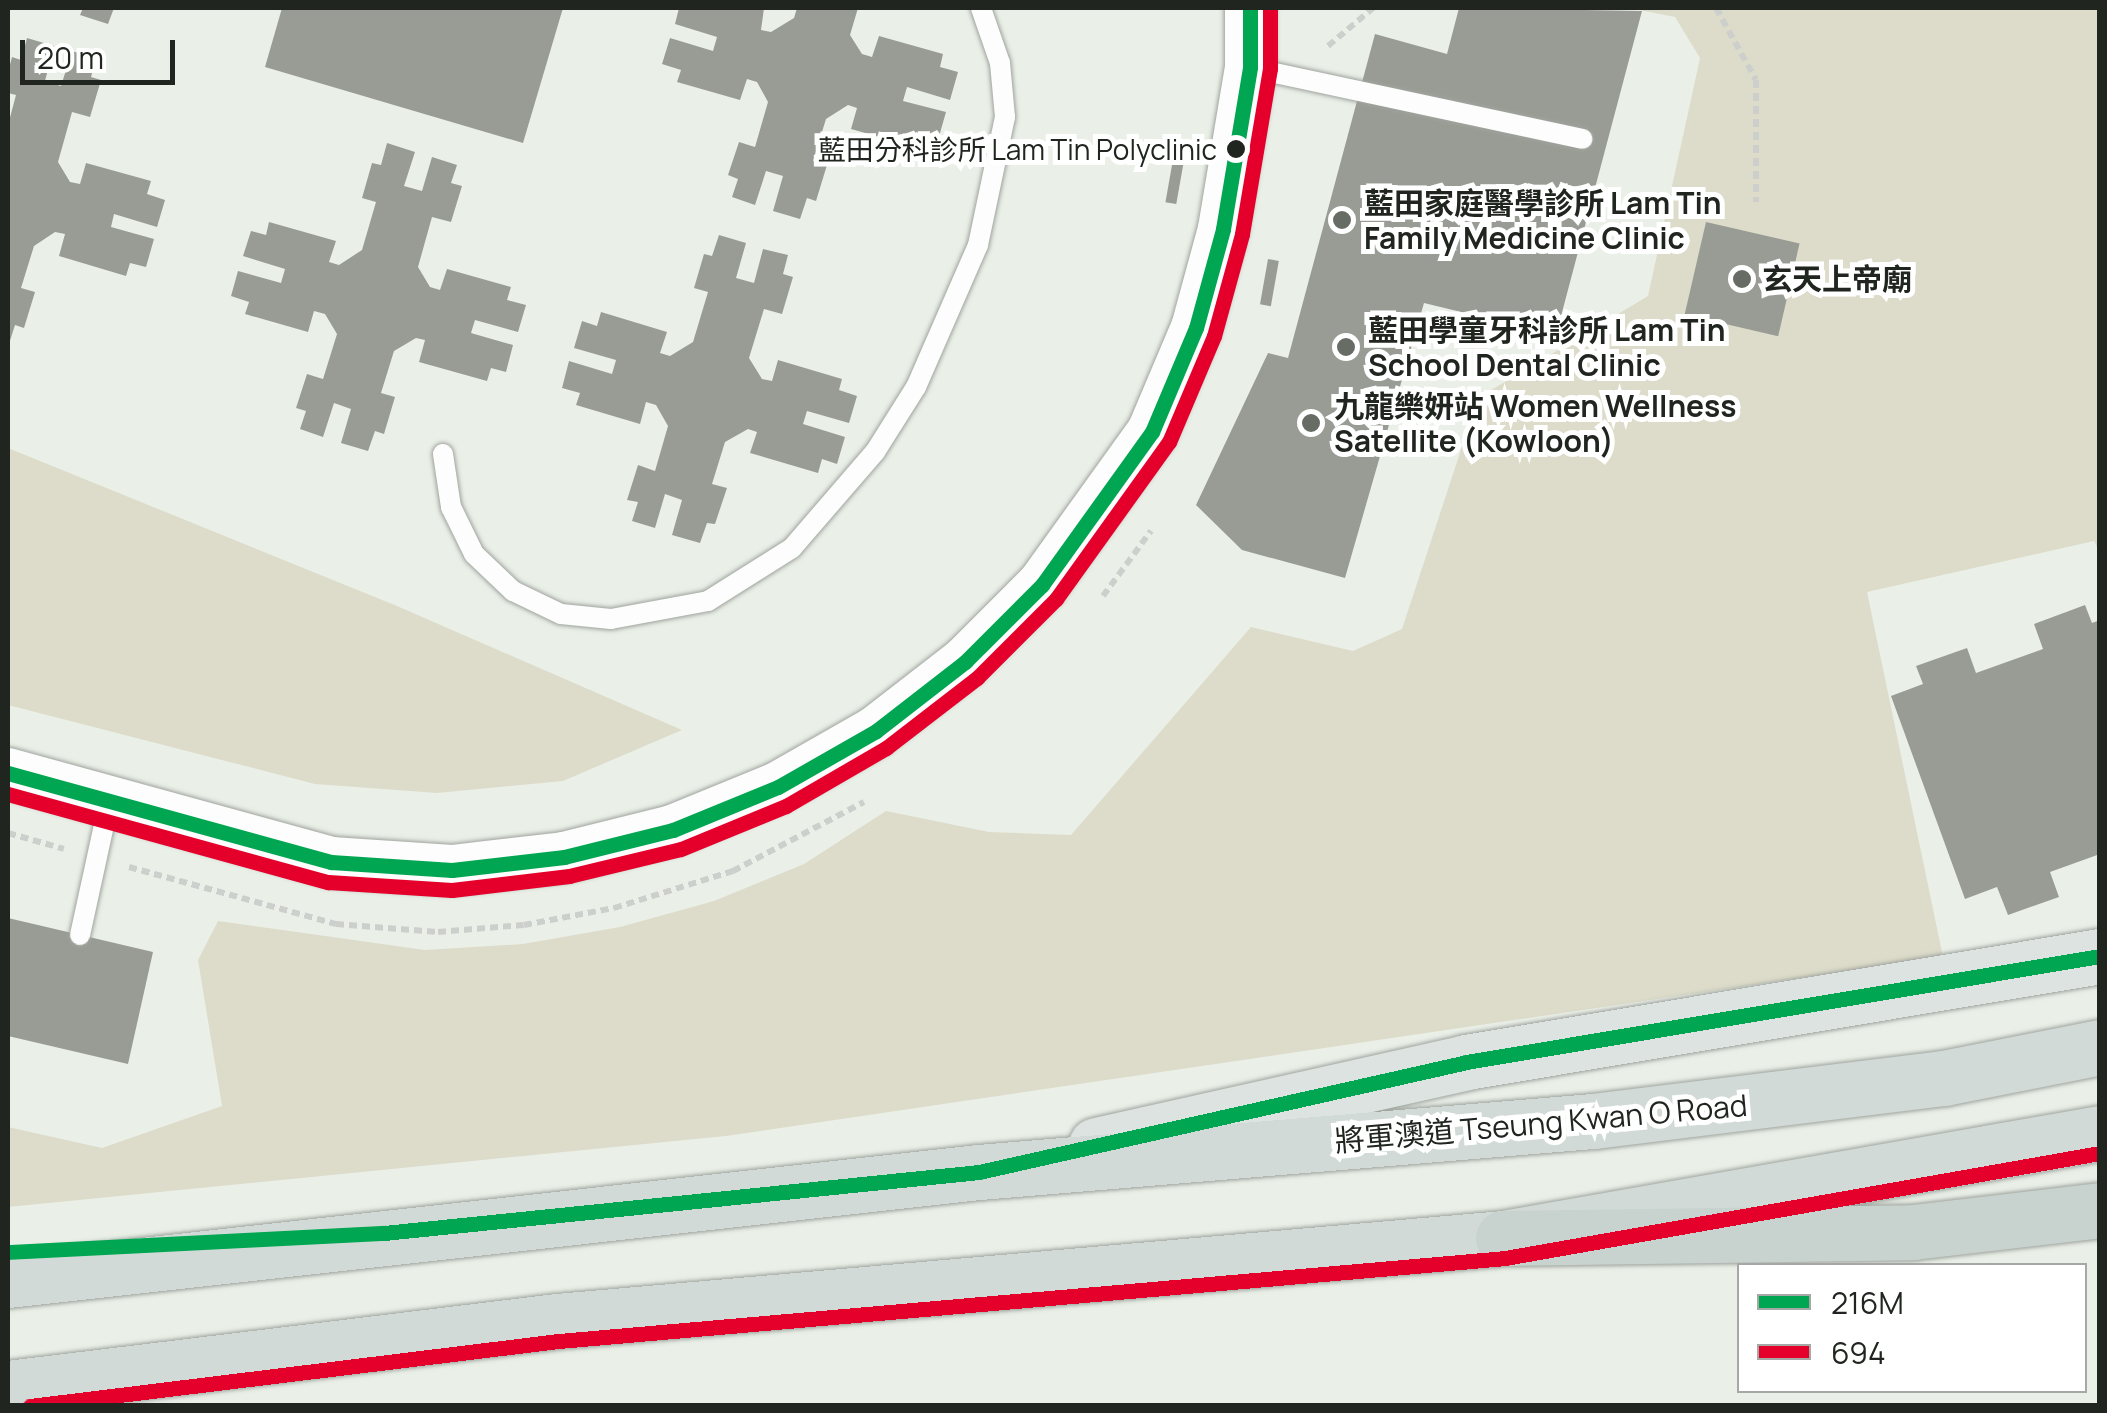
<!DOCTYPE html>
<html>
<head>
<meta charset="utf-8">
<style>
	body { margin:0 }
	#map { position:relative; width:2107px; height:1413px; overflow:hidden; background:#eaf0e8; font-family:Manrope,"Noto Sans TC",sans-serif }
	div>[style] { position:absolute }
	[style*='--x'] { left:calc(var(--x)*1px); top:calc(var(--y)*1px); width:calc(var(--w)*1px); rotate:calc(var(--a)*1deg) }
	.green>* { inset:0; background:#dddcca }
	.building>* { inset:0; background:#999c94; transform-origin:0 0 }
	.path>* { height:6px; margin-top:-3px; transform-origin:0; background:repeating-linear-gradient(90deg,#cdcfcd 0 8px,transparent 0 13px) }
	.roads { filter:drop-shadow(0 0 2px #9fa49e) drop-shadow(0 0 2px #9fa49e) }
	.service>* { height:20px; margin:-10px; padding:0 10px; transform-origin:10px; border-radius:10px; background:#fcfdfc }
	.tertiary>* { height:50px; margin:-25px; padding:0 25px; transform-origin:25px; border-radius:25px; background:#fcfdfc }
	.primary>* { height:55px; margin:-27.5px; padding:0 27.5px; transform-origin:27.5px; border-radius:27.5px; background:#dce3e0 }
	.trunk>* { height:55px; margin:-27.5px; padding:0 27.5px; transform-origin:27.5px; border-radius:27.5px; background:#d2dad7 }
	.motorway>* { height:55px; margin:-27.5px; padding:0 27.5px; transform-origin:27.5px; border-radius:27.5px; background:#c8d2ce }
	.bus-1>* { height:15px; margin:-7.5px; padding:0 7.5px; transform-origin:7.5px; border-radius:7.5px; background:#00a651 }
	.bus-2>* { height:15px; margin:-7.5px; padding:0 7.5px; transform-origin:7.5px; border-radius:7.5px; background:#e4002b }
	.dots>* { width:28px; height:28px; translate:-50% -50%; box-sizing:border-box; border:5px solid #fff; border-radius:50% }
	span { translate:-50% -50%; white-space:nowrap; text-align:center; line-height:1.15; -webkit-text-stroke:10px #fff; paint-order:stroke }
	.bus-label { font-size:28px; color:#20251f }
	.right { translate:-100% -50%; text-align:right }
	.poi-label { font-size:30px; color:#20251f; font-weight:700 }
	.left { translate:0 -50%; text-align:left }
	.street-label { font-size:30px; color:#20251f }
	.frame { position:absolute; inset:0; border:10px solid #20251f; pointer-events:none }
	.legend { position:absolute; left:1737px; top:1263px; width:350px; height:130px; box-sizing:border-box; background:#fff; border:2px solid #a6a8a5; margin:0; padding:12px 18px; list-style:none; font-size:30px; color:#20251f }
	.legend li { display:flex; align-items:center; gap:20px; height:50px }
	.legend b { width:50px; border:2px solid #a6a8a5 }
	.scale { position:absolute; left:20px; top:40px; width:155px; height:45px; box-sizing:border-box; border:5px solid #20251f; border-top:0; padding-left:12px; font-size:30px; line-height:35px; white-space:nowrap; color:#20251f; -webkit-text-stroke:8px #fff; paint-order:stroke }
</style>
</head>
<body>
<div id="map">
	<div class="green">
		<i style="clip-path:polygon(1629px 8px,2099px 8px,2099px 551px,2094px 541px,1867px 592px,1943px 957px,726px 1136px,8px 1207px,8px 1127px,102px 1148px,222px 1106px,198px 960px,218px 921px,425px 950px,523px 944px,620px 927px,714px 901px,804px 864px,886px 811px,989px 832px,1071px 835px,1251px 627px,1353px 651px,1402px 629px,1478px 398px,1648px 296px,1700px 58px,1675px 17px)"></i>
		<i style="clip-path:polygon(8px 448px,397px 606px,682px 730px,563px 781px,437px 793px,315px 784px,8px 705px)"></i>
	</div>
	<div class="building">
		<i style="clip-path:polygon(83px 8px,114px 8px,108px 24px,80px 15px)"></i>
		<i style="clip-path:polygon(282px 8px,563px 8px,523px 143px,265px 67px)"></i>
		<i style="clip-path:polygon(679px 8px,764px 8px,761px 30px,771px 32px,794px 18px,797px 8px,858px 8px,850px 35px,862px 54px,872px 57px,879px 36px,943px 54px,940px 67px,958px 72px,950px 100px,907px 87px,903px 101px,946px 112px,938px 140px,923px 136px,919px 148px,851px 129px,857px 108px,848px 105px,826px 119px,813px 161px,827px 165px,816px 201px,807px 198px,800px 219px,773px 211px,783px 176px,766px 171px,755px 205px,732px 197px,738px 179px,728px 175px,739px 142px,755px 147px,768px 102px,757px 82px,747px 79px,740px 100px,677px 82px,681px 70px,662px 64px,670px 38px,713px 51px,717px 37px,675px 24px)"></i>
		<i style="clip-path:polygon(1459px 8px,1642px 11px,1556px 335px,1424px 303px,1345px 578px,1242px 550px,1196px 505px,1268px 353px,1288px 358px,1375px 34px,1447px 54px)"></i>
		<i style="clip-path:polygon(27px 38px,54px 46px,45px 81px,61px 86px,72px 51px,96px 59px,91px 77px,101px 80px,90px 117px,72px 112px,58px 162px,70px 182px,80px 184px,86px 163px,151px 181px,147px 194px,165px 200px,157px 227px,114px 214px,111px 227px,154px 239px,146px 267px,130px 263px,126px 276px,59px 256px,65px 234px,55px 232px,34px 246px,21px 288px,35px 292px,24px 328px,15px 325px,8px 347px,8px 125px,16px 95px,8px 93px,8px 72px,12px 57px,21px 60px)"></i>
		<i style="clip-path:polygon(387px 143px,415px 152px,404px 186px,422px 191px,432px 157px,457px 165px,451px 183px,462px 186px,451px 222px,432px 217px,418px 267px,430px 287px,440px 290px,447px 269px,511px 287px,507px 300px,526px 305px,518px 332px,475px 320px,471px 333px,513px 345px,506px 372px,491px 368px,487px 381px,419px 362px,425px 340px,416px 338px,394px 351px,381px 393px,395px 397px,384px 434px,375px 431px,368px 451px,341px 443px,351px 409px,334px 403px,323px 437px,300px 429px,306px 411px,296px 408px,307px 374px,323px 379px,337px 334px,325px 314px,314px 311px,308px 332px,245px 314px,249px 302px,231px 296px,238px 271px,281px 283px,285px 269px,243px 256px,251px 231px,266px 235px,269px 222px,336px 241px,329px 262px,339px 265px,362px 250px,376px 202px,362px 198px,372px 163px,381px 165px)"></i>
		<i style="left:1175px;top:148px;width:11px;height:55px;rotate:10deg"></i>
		<i style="left:1706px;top:222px;width:96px;height:95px;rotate:13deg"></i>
		<i style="clip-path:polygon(719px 235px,746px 243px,736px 278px,754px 283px,763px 249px,788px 255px,783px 274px,793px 277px,782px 314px,764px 309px,749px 358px,762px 379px,772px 381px,778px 360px,842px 379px,839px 390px,857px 396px,849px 423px,807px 411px,803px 424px,845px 437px,837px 464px,822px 459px,818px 473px,750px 453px,757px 432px,748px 429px,725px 442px,712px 484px,727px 488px,715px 524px,707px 523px,700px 543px,672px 535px,682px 500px,665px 494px,655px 528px,632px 521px,638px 502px,627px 500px,638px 465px,655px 471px,668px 426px,656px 405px,646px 402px,640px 424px,576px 405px,580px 393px,562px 388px,569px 361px,612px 374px,616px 360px,574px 348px,582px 321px,597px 326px,601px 312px,667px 332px,660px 353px,670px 356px,693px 342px,708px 292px,694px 288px,704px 254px,712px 256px)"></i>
		<i style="left:1268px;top:259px;width:11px;height:46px;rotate:10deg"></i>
		<i style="clip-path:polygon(2085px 605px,2092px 623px,2100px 620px,2100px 854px,2050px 872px,2059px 897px,2008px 915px,1997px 887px,1965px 899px,1891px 696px,1923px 684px,1916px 666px,1967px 648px,1976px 673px,2043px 649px,2034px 624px)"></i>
		<i style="clip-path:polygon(8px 918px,153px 952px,128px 1064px,8px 1036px)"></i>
	</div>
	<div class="path">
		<i style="--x:1716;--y:8;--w:82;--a:60.9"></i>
		<i style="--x:1756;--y:80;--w:122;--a:90"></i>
		<i style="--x:1328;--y:46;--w:59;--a:-40.2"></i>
		<i style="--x:1103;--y:596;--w:81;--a:-53.6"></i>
		<i style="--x:8;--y:833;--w:58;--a:15.9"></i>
		<i style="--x:129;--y:867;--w:215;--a:15.4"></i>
		<i style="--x:336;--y:924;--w:102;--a:4.5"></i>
		<i style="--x:438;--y:932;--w:86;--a:-4.7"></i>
		<i style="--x:524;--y:925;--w:92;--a:-10.7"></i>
		<i style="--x:614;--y:908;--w:125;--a:-17.3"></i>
		<i style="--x:733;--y:871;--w:148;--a:-27.8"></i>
	</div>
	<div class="roads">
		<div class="service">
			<i style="--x:1252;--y:68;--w:338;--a:12.1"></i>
			<i style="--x:443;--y:454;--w:54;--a:81.4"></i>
			<i style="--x:451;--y:507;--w:52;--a:63.9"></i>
			<i style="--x:474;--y:554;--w:54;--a:43.5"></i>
			<i style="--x:513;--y:591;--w:53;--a:25.6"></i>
			<i style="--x:561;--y:614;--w:50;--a:5.7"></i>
			<i style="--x:611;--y:619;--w:99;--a:-10.5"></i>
			<i style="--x:708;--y:601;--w:99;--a:-32.2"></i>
			<i style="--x:792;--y:548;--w:127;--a:-49.2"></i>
			<i style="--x:875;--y:452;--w:77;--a:-57.8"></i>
			<i style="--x:916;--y:387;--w:155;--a:-66.4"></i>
			<i style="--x:978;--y:245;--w:131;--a:-78.1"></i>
			<i style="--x:1005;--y:117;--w:54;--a:-95.3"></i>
			<i style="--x:1000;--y:63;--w:58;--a:-109.1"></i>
			<i style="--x:80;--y:935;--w:136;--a:-77.7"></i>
		</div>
		<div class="tertiary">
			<i style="--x:8;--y:773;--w:335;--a:15.4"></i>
			<i style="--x:331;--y:862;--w:121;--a:3.8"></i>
			<i style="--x:452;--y:870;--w:113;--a:-6.6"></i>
			<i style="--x:564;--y:857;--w:112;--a:-13.9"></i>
			<i style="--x:673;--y:830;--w:113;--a:-22.3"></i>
			<i style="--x:778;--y:787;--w:113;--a:-29.7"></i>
			<i style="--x:876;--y:731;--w:113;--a:-37.8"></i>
			<i style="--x:965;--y:662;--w:109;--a:-45"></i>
			<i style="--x:1042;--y:585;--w:188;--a:-54.3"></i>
			<i style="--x:1152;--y:432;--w:113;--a:-67.1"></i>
			<i style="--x:1196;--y:328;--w:103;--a:-74.7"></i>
			<i style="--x:1223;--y:229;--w:164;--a:-80.5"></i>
			<i style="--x:1250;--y:67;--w:59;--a:-90"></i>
		</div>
		<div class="primary">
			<i style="--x:1096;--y:1145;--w:379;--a:-12.6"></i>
			<i style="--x:1466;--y:1062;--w:643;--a:-9.49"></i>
		</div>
		<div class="trunk">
			<i style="--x:8;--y:1280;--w:977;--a:-6.35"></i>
			<i style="--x:979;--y:1172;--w:616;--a:-4.75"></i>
			<i style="--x:1593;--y:1121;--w:354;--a:-7"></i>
			<i style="--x:1944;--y:1078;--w:159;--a:-11.2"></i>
			<i style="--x:8;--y:1388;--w:553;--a:-6.96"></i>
			<i style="--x:557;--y:1321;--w:950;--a:-5.01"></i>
			<i style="--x:1503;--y:1238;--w:606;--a:-9.98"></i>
		</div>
		<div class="motorway">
			<i style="--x:1503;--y:1238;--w:410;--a:-0.8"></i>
			<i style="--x:1913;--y:1232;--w:188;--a:-6.7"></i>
		</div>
	</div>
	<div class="bus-1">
		<i style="--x:8;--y:773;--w:335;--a:15.4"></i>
		<i style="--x:331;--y:862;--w:121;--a:3.8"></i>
		<i style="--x:452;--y:870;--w:113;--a:-6.6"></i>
		<i style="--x:564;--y:857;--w:112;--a:-13.9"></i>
		<i style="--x:673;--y:830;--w:113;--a:-22.3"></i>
		<i style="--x:778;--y:787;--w:113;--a:-29.7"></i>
		<i style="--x:876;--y:731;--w:113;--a:-37.8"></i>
		<i style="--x:965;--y:662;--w:109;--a:-45"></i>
		<i style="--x:1042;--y:585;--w:188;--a:-54.3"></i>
		<i style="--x:1152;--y:432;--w:113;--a:-67.1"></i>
		<i style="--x:1196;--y:328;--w:103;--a:-74.7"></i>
		<i style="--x:1223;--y:229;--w:164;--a:-80.5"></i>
		<i style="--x:1250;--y:67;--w:59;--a:-90"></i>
		<i style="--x:8;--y:1252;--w:376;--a:-2.9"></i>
		<i style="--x:384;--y:1233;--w:598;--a:-5.85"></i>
		<i style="--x:979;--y:1172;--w:499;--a:-12.7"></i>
		<i style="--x:1466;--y:1062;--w:643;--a:-9.49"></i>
	</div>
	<div class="bus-2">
		<i style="--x:8;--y:794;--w:332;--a:15.4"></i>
		<i style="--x:328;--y:882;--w:124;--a:3.7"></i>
		<i style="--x:452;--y:890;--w:118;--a:-6.8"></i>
		<i style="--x:569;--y:876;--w:115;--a:-13.6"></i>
		<i style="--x:681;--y:849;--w:113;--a:-22.3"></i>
		<i style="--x:786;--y:806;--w:116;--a:-30.1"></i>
		<i style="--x:886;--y:748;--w:115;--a:-37.6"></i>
		<i style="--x:977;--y:678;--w:112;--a:-45"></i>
		<i style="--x:1056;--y:599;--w:193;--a:-54.3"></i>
		<i style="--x:1169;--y:442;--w:115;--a:-67"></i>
		<i style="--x:1214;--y:336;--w:106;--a:-74.6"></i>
		<i style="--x:1242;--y:234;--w:167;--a:-80.4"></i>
		<i style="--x:1270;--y:69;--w:61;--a:-90"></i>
		<i style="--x:30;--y:1406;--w:533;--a:-7.01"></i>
		<i style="--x:559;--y:1341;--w:950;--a:-5.01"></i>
		<i style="--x:1505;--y:1258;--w:604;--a:-10.01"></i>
	</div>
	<div class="dots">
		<i style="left:1236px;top:149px;background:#20251f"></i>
		<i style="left:1342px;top:220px;background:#676c65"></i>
		<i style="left:1742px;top:279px;background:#676c65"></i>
		<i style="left:1346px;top:347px;background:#676c65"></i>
		<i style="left:1311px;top:423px;background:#676c65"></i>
	</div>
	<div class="bus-label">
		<span class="right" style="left:1217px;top:149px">藍田分科診所 Lam Tin Polyclinic</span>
	</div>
	<div class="poi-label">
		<span class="left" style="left:1364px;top:220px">藍田家庭醫學診所 Lam Tin<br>Family Medicine Clinic</span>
		<span class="left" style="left:1762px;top:279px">玄天上帝廟</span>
		<span class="left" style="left:1368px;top:347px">藍田學童牙科診所 Lam Tin<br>School Dental Clinic</span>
		<span class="left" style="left:1334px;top:423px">九龍樂妍站 Women Wellness<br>Satellite (Kowloon)</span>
	</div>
	<div class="street-label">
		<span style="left:1541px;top:1123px;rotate:-5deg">將軍澳道 Tseung Kwan O Road</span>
	</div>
	<div class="frame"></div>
	<ul class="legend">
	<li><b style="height:12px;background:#00a651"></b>216M</li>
	<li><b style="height:12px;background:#e4002b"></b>694</li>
	</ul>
	<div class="scale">20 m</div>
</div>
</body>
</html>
